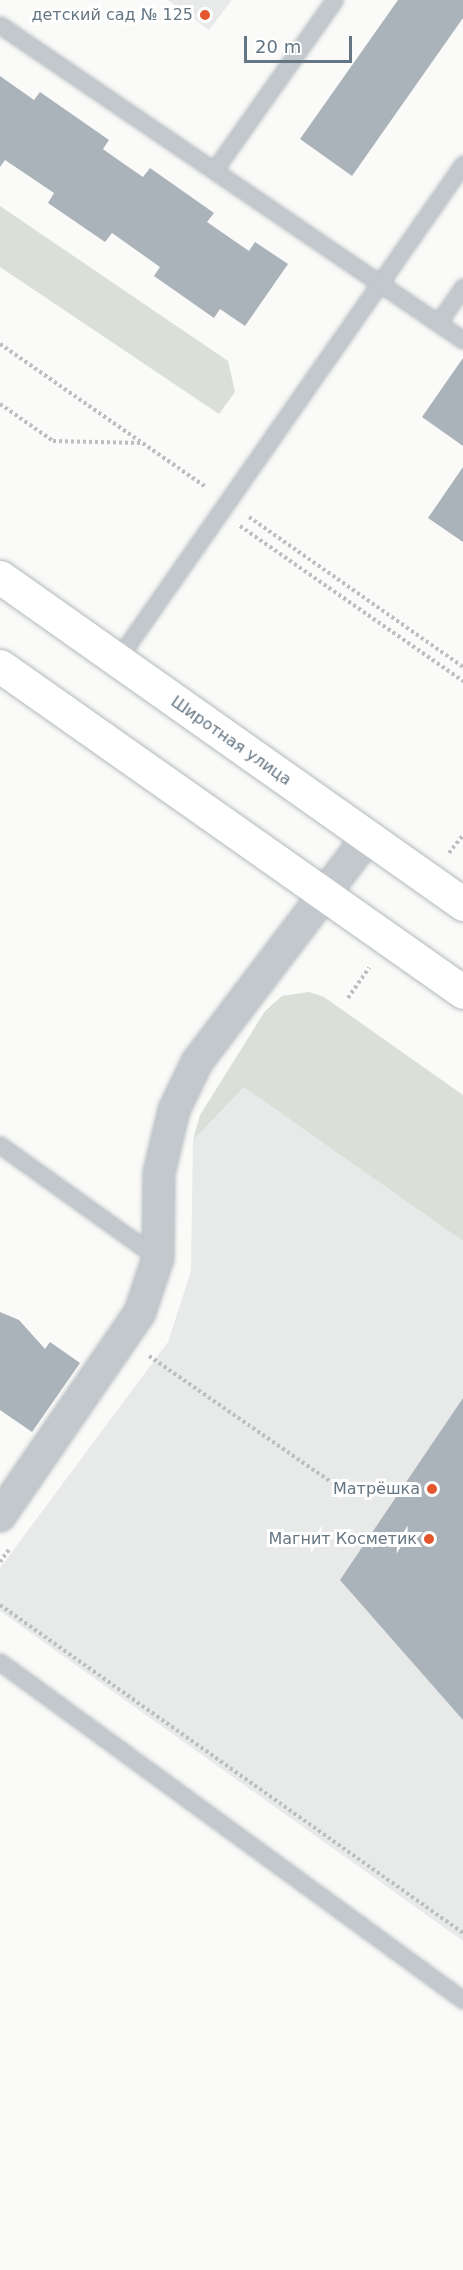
<!DOCTYPE html>
<html>
<head>
<meta charset="utf-8">
<style>
	body { margin:0 }
	#map { position:relative; width:463px; height:2270px; overflow:hidden; background:#fafaf8; font-family:"DejaVu Sans",sans-serif }
	div>[style] { position:absolute }
	[style*='--x'] { left:calc(var(--x)*1px); top:calc(var(--y)*1px); width:calc(var(--w)*1px); rotate:calc(var(--a)*1deg) }
	.built>* { inset:0; background:#e8e9e9 }
	.green>* { inset:0; background:#dadfd7 }
	.building>* { inset:0; background:#aab3b9 }
	.path>* { height:4px; margin-top:-2px; transform-origin:0; background:repeating-linear-gradient(90deg,#bbbfc2 0 3px,transparent 0 6px) }
	.roads { filter:drop-shadow(0 0 2px #b3babf) drop-shadow(0 0 2px #b3babf) }
	.lane>* { height:15px; margin:-7.5px; padding:0 7.5px; transform-origin:7.5px; border-radius:7.5px; background:#c3c8cc }
	.street>* { height:30px; margin:-15px; padding:0 15px; transform-origin:15px; border-radius:15px; background:#c3c8cc }
	.secondary>* { height:33px; margin:-16.5px; padding:0 16.5px; transform-origin:16.5px; border-radius:16.5px; background:#fff }
	.dots>* { width:16px; height:16px; translate:-50% -50%; box-sizing:border-box; border:3px solid #fff; border-radius:50% }
	span { translate:-50% -50%; white-space:nowrap; text-align:center; line-height:1.15; -webkit-text-stroke:6px #fff; paint-order:stroke }
	.poi-label { font-size:16px; color:#657683 }
	.right { translate:-100% -50%; text-align:right }
	.street-label { font-size:16px; color:#657683 }
	.scale { position:absolute; left:244px; top:36px; width:108px; height:27px; box-sizing:border-box; border:3px solid #657683; border-top:0; padding-left:8px; font-size:18px; line-height:21px; white-space:nowrap; color:#657683; -webkit-text-stroke:4px #fff; paint-order:stroke }
</style>
</head>
<body>
<div id="map">
	<div class="built">
		<i style="clip-path:polygon(168px 0,232px 0,209px 30px)"></i>
		<i style="clip-path:polygon(244px 1086px,463px 1241px,463px 1941px,0 1611px,0 1568px,168px 1342px,191px 1271px,193px 1140px)"></i>
	</div>
	<div class="green">
		<i style="clip-path:polygon(0 206px,228px 361px,235px 392px,219px 414px,0 267px)"></i>
		<i style="clip-path:polygon(309px 992px,324px 997px,463px 1095px,463px 1241px,244px 1087px,193px 1140px,200px 1115px,265px 1011px,282px 996px)"></i>
	</div>
	<div class="building">
		<i style="clip-path:polygon(398px 0,463px 0,463px 18px,352px 176px,300px 139px)"></i>
		<i style="clip-path:polygon(0 76px,34px 100px,40px 92px,109px 140px,103px 149px,114px 157px,143px 177px,150px 168px,214px 213px,207px 222px,249px 251px,255px 242px,288px 264px,245px 326px,220px 309px,214px 318px,154px 276px,160px 267px,112px 233px,105px 242px,48px 203px,54px 193px,5px 160px,0 167px)"></i>
		<i style="clip-path:polygon(463px 358px,463px 446px,422px 417px)"></i>
		<i style="clip-path:polygon(463px 467px,463px 542px,428px 518px)"></i>
		<i style="clip-path:polygon(0 1312px,19px 1320px,45px 1349px,50px 1342px,80px 1363px,32px 1432px,0 1410px)"></i>
		<i style="clip-path:polygon(463px 1398px,463px 1720px,340px 1580px)"></i>
	</div>
	<div class="path">
		<i style="--x:0;--y:344;--w:251;--a:34.8"></i>
		<i style="--x:0;--y:404;--w:65;--a:34.9"></i>
		<i style="--x:53;--y:441;--w:88;--a:1.3"></i>
		<i style="--x:249;--y:517;--w:261;--a:35"></i>
		<i style="--x:240;--y:526;--w:272;--a:34.8"></i>
		<i style="--x:449;--y:853;--w:23;--a:-52"></i>
		<i style="--x:348;--y:998;--w:37;--a:-55"></i>
		<i style="--x:149;--y:1356;--w:234;--a:34.7"></i>
		<i style="--x:0;--y:1562;--w:17;--a:-54"></i>
		<i style="--x:0;--y:1605;--w:567;--a:35.31"></i>
	</div>
	<div class="roads">
		<div class="lane">
			<i style="--x:0;--y:25;--w:560;--a:34.23"></i>
			<i style="--x:215;--y:169;--w:207;--a:-54.8"></i>
			<i style="--x:438;--y:323;--w:44;--a:-55.2"></i>
			<i style="--x:117;--y:660;--w:605;--a:-55.1"></i>
			<i style="--x:0;--y:1145;--w:194;--a:35.6"></i>
			<i style="--x:0;--y:1662;--w:573;--a:36.13"></i>
		</div>
		<div class="street">
			<i style="--x:0;--y:1516;--w:247;--a:-55.5"></i>
			<i style="--x:140;--y:1312;--w:57;--a:-71.6"></i>
			<i style="--x:158;--y:1258;--w:85;--a:-89.3"></i>
			<i style="--x:159;--y:1173;--w:65;--a:-76.6"></i>
			<i style="--x:174;--y:1110;--w:53;--a:-64.4"></i>
			<i style="--x:197;--y:1062;--w:283;--a:-52.8"></i>
		</div>
		<div class="secondary">
			<i style="--x:0;--y:577;--w:567;--a:35.23"></i>
			<i style="--x:0;--y:666;--w:566;--a:35.15"></i>
		</div>
	</div>
	<div class="dots">
		<i style="left:205px;top:15px;background:#e4572e"></i>
		<i style="left:432px;top:1489px;background:#e4572e"></i>
		<i style="left:429px;top:1539px;background:#e4572e"></i>
	</div>
	<div class="poi-label">
		<span class="right" style="left:193px;top:15px">детский сад № 125</span>
		<span class="right" style="left:420px;top:1489px">Матрёшка</span>
		<span class="right" style="left:417px;top:1539px">Магнит Косметик</span>
	</div>
	<div class="street-label">
		<span style="left:231px;top:741px;rotate:35deg">Широтная улица</span>
	</div>
	<div class="scale">20 m</div>
</div>
</body>
</html>
